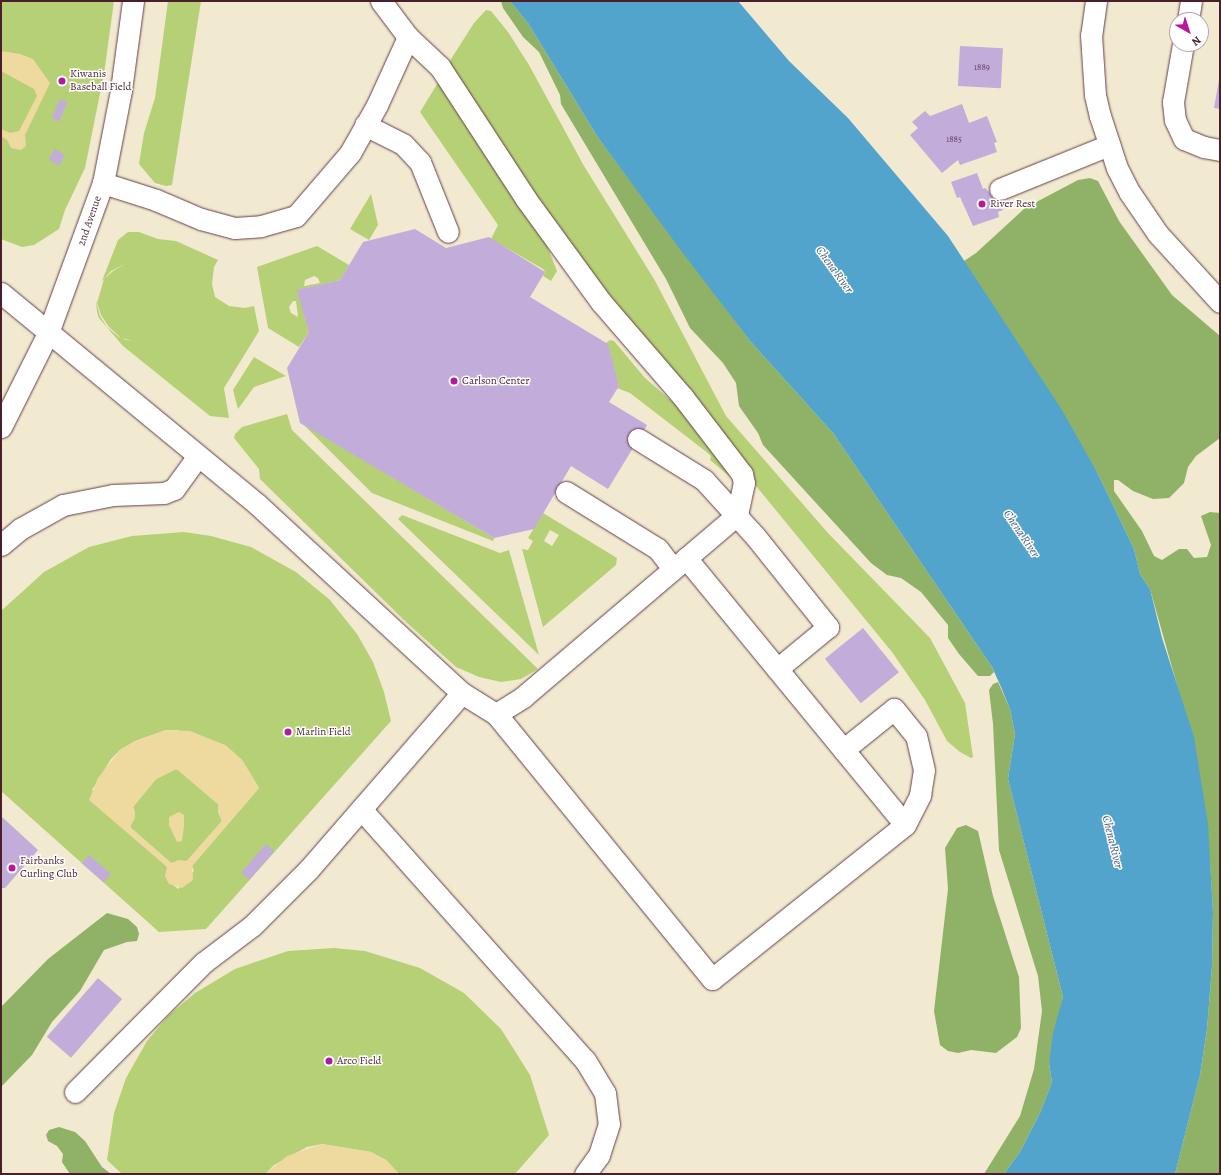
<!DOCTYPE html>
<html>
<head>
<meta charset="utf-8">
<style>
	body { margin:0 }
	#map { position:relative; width:1221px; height:1175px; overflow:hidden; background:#f2e9d1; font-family:Alegreya,serif }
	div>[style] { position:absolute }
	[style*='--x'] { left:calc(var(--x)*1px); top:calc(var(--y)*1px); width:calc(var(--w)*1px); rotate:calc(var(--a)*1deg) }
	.green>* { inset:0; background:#b6d076 }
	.forest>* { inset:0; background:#90b267 }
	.sand>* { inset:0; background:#eeda9e }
	.water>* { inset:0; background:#52a4cd }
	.building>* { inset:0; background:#c1acda; transform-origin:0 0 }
	.roads { filter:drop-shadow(0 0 1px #633d44) drop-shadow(0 0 1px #633d44) }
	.minor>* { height:21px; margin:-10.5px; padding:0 10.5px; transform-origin:10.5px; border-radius:10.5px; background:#fff }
	.dots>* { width:11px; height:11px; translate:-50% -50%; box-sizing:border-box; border:2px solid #fff; border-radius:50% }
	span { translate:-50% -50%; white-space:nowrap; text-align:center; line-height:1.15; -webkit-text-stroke:3px #fff; paint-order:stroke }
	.number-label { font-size:9px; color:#684257 }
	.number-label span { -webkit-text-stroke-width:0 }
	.poi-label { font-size:11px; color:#4a1f2b }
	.left { translate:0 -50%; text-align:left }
	.street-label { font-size:11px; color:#4a1f2b }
	.water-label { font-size:12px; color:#4e5b74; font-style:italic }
	.frame { position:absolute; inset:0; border:2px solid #4a1f2b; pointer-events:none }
	.north { position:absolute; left:1169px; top:12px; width:40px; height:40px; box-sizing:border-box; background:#fff; border:1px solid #b7a5aa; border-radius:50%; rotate:141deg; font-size:11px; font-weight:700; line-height:16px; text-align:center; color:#4a1f2b }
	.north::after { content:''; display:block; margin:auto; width:14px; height:18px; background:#b5179e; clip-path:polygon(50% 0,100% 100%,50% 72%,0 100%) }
</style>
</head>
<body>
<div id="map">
	<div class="green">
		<i style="clip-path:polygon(1px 1px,114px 1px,104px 74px,85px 168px,65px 210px,59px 229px,34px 245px,22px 247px,1px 239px)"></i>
		<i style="clip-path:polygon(168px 1px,201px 1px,172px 185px,166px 186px,155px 183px,139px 164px,144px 133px,155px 98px)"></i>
		<i style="clip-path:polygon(486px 10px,491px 11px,508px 32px,529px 65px,584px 166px,654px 279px,726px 416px,828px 533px,930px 638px,965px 703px,973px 757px,971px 758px,960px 752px,947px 741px,925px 700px,892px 652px,752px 481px,631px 321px,567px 243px,446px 67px,474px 23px)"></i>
		<i style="clip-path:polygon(439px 81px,546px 243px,557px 271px,551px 281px,543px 276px,545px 272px,543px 269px,491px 239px,498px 225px,420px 112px)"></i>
		<i style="clip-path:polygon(371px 194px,378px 225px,369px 240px,350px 229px)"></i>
		<i style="clip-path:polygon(128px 232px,139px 232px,158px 239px,176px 241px,218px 260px,214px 267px,212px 284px,215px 297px,229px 306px,245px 308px,254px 306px,259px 331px,224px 388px,229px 418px,210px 416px,123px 346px,99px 318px,97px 312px,96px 301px,100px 316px,107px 327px,119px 337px,126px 340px,133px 341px,121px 338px,109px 327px,101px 315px,97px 303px,104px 279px,113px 271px,125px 264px,111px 271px,102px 281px,118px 240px)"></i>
		<i style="clip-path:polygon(evenodd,317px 246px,349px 265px,340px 280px,298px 290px,309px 332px,299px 347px,268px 328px,257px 267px,317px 246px,314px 276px,318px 278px,320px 283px,304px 286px,305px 280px,314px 276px,317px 246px,293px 301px,296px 301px,298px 317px,291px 313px,289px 307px,293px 301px)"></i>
		<i style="clip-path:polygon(610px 340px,614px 341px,645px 378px,675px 404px,740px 485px,710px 460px,711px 456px,704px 450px,630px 393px,617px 388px,619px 386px,606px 343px)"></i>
		<i style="clip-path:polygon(254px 357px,286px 376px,254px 387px,238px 409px,233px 390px)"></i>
		<i style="clip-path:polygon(287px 414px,292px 430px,538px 669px,521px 679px,501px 682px,479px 677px,456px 667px,406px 622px,260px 479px,259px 469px,234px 438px,235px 434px,242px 427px)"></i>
		<i style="clip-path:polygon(303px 424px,494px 538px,493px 541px,372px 493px)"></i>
		<i style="clip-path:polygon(evenodd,543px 513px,617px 558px,616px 565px,543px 627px,522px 549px,528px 550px,533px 541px,528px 538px,543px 513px,550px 530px,559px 535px,552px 546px,544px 541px,550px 530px)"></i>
		<i style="clip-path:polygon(402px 515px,500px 553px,509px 550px,539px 655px,398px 519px)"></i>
		<i style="clip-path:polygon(evenodd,184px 532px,211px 536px,251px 547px,296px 572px,330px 600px,357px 634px,373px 662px,384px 692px,391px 721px,206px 929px,159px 932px,1px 791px,1px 611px,44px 572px,89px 547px,132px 536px,184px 532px,166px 730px,177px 730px,225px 745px,242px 760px,259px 788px,192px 866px,194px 871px,178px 889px,167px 880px,167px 867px,92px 790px,111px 759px,120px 750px,135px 741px,166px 730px)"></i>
		<i style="clip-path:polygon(174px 770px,178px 770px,218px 804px,218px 812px,222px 821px,186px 862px,171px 863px,130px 827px,135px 813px,133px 807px,156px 779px)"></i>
		<i style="clip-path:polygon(334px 948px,365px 951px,420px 968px,464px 993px,501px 1029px,530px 1075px,549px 1135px,515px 1174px,399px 1174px,386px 1160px,371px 1152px,322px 1144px,307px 1147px,274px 1165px,265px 1174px,122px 1174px,107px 1160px,114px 1113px,126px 1078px,147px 1041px,168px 1016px,195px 993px,235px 969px,288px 951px)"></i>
	</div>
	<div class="forest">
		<i style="clip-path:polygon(501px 1px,510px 1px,528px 23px,597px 136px,751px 342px,833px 433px,992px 667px,994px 672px,990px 676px,978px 676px,959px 654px,948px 638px,948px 625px,921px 592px,901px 578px,887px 575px,871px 563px,763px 445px,758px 433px,739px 406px,736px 383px,723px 363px,690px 328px,666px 279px,561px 104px,560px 95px,539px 52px,523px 37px,503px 8px)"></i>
		<i style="clip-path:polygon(1090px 178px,1098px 181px,1119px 221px,1172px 295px,1220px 336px,1220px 438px,1196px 456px,1188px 467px,1184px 483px,1169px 498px,1153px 499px,1133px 491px,1118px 480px,1114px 480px,1114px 491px,1142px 531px,1154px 556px,1162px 560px,1179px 549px,1187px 549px,1194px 558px,1207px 557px,1211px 545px,1201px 516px,1210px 512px,1220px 513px,1220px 1174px,1175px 1174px,1200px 1075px,1207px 1029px,1212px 967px,1213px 912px,1210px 863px,1177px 685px,1150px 589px,1140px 574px,1134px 549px,1098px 474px,964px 261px,976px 253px,1025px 208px,1078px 180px)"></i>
		<i style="clip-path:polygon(998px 682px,1010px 709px,1015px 734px,1008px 779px,1063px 997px,1049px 1063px,1052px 1082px,1040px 1113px,1020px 1152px,1004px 1174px,984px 1174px,1020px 1116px,1034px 1069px,1042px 1011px,1038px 976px,999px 850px,993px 724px,989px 690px,993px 684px)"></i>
		<i style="clip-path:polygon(966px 825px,978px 831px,993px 896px,1019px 977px,1021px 1028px,1017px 1037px,996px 1053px,971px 1050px,958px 1053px,948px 1051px,940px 1045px,934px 1011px,948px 889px,945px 848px,957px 828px)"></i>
		<i style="clip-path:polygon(107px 913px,128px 919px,137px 927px,139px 934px,137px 941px,127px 942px,104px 950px,80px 991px,52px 1022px,32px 1055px,1px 1087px,1px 1007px,48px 959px)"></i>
		<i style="clip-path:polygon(59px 1127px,75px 1132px,85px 1141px,102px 1167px,111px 1174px,70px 1174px,62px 1162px,63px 1154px,57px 1146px,48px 1141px,46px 1135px,49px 1130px)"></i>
	</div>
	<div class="sand">
		<i style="clip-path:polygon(1px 51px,20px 54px,33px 59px,50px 83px,25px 135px,26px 146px,21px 150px,11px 148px,7px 140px,1px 136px,1px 129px,10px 133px,19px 131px,37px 96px,34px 89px,1px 71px)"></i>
		<i style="clip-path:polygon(evenodd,166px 730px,190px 731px,225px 745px,242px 760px,259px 788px,192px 866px,193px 880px,182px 888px,169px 884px,165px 876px,167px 867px,89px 800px,98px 778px,120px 750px,135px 741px,166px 730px,174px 770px,178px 770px,218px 804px,218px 812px,222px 821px,187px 861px,179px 860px,171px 863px,130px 827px,135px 818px,133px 807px,156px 779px,174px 770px)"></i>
		<i style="clip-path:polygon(179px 812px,184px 815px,184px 826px,182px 841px,177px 842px,169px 825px,169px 817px)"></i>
		<i style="clip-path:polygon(322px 1144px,371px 1152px,386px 1160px,399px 1174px,265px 1174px,287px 1156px)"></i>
	</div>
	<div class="water">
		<i style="clip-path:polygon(510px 1px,738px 1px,789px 61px,848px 118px,948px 236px,1062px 410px,1098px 474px,1134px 549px,1140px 574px,1150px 589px,1162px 638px,1194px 737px,1208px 824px,1213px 912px,1212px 967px,1207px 1029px,1200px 1075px,1175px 1174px,1004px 1174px,1020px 1152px,1040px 1113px,1052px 1082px,1049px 1063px,1053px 1033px,1063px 997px,1008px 779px,1015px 734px,1010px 709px,1001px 687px,992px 667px,833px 433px,751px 342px,682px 252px,597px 136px,528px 23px)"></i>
	</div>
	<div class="building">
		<i style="left:960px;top:46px;width:43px;height:40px;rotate:3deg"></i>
		<i style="clip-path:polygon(1219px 80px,1220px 80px,1220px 109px,1214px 108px)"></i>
		<i style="left:60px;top:99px;width:8px;height:21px;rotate:23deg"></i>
		<i style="clip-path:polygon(962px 104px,969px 123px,987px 116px,997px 142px,994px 143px,997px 152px,960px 165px,958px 160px,942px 173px,910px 135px,918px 128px,912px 122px,925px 111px,930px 116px)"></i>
		<i style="left:55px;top:149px;width:12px;height:12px;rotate:31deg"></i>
		<i style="clip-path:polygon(977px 173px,983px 189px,985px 188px,990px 193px,996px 191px,1003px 210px,998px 212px,999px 217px,973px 226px,960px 197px,957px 198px,951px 182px)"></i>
		<i style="clip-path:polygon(415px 229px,446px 248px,489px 237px,545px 272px,530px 297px,608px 344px,619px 386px,609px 402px,647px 425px,608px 489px,571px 466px,534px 529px,494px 538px,300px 423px,287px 368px,309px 332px,297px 290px,340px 280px,363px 242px)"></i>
		<i style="left:863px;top:628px;width:57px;height:49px;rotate:51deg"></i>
		<i style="clip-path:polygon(1px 816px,38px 850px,5px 888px,1px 888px)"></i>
		<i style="left:266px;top:844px;width:11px;height:38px;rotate:41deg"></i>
		<i style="left:89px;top:855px;width:29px;height:11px;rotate:41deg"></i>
		<i style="left:98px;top:978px;width:32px;height:78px;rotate:41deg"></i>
	</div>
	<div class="roads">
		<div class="minor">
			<i style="--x:1096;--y:1;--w:34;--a:98"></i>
			<i style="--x:1091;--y:35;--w:60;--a:86.2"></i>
			<i style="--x:1095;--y:95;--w:22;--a:77"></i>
			<i style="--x:1100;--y:116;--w:55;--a:71.9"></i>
			<i style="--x:1117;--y:168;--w:28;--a:63"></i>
			<i style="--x:1130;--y:193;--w:50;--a:55.7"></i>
			<i style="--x:1158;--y:234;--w:92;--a:47.6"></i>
			<i style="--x:1188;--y:20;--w:19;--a:-81"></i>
			<i style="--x:1183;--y:44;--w:59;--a:99.8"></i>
			<i style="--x:1173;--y:102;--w:18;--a:84"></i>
			<i style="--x:1175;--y:120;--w:21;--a:65"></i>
			<i style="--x:1184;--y:139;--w:22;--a:22"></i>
			<i style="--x:1204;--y:147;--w:16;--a:11"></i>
			<i style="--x:365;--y:125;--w:42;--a:26.6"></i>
			<i style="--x:403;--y:144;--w:25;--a:47"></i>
			<i style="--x:420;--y:162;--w:75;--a:68.2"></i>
			<i style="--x:103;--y:183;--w:56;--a:17.8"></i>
			<i style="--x:156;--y:200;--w:49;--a:22.9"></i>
			<i style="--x:201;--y:219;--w:35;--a:15"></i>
			<i style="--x:235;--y:228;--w:26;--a:-4"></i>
			<i style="--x:261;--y:226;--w:36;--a:-16"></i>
			<i style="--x:296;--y:216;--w:83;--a:-49.4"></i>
			<i style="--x:350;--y:153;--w:55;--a:-60.6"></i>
			<i style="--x:377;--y:105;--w:75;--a:-65.5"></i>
			<i style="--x:408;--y:37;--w:45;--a:-126.9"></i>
			<i style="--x:1000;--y:189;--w:118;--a:-22"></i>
			<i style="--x:1;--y:293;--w:332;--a:39.5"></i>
			<i style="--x:257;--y:504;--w:279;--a:42.7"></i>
			<i style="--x:462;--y:693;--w:40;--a:32"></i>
			<i style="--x:496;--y:714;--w:32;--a:-32"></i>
			<i style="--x:523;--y:697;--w:281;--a:-40.4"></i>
			<i style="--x:737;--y:515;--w:33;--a:-78"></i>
			<i style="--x:744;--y:483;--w:9;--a:-103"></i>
			<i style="--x:742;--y:474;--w:97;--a:-127.5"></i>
			<i style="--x:683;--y:397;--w:125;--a:-130.8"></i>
			<i style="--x:601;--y:302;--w:127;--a:-126.1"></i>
			<i style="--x:526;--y:199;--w:158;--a:-123.1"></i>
			<i style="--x:440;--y:67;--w:44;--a:-136.8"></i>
			<i style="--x:1;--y:427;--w:105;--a:-63.4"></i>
			<i style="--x:48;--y:333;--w:160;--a:-69.9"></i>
			<i style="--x:103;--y:183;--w:95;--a:-79"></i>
			<i style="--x:121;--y:90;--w:90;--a:-82.3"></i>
			<i style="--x:638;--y:439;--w:78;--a:31.8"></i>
			<i style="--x:704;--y:480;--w:76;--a:47.7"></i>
			<i style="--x:755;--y:536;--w:117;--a:51.3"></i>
			<i style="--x:828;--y:627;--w:66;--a:140.5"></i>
			<i style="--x:566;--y:492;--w:108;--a:31.8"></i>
			<i style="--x:658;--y:549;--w:25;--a:53"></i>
			<i style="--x:1;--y:545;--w:25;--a:-40"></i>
			<i style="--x:20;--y:529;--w:49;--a:-29.2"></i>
			<i style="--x:63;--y:505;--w:51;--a:-11.3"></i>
			<i style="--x:113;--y:495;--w:51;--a:-2.2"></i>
			<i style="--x:164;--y:493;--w:11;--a:-22"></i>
			<i style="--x:174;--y:489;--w:39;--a:-54"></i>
			<i style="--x:686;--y:558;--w:345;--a:50.6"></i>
			<i style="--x:496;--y:714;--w:342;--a:50.8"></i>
			<i style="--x:712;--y:979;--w:247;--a:-38.6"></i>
			<i style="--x:905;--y:825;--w:34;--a:-63"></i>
			<i style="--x:920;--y:795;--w:25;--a:-81"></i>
			<i style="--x:924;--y:770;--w:35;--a:-103"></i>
			<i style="--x:916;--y:736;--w:35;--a:-129"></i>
			<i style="--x:894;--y:709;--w:65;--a:141.2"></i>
			<i style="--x:361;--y:809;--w:336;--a:48.3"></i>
			<i style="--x:585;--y:1060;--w:39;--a:59"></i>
			<i style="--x:605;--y:1093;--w:31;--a:83"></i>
			<i style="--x:609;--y:1124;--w:33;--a:108"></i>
			<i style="--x:599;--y:1155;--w:24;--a:126"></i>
			<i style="--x:75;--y:1092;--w:182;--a:-45.2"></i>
			<i style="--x:203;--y:963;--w:61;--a:-37.1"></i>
			<i style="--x:252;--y:926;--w:81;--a:-45"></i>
			<i style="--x:309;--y:869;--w:233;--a:-49"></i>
		</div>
	</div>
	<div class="dots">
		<i style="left:62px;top:81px;background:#b5179e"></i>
		<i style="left:982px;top:204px;background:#b5179e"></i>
		<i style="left:454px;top:381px;background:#b5179e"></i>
		<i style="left:288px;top:732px;background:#b5179e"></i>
		<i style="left:12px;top:868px;background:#b5179e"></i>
		<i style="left:329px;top:1061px;background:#b5179e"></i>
	</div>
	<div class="number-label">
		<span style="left:982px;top:67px">1889</span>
		<span style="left:954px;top:139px">1885</span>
	</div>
	<div class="poi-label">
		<span class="left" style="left:70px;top:81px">Kiwanis<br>Baseball Field</span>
		<span class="left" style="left:990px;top:204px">River Rest</span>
		<span class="left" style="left:462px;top:381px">Carlson Center</span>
		<span class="left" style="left:296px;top:732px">Marlin Field</span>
		<span class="left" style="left:20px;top:868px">Fairbanks<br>Curling Club</span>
		<span class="left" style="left:337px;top:1061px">Arco Field</span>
	</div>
	<div class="street-label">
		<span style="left:90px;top:221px;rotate:-71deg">2nd Avenue</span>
	</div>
	<div class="water-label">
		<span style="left:834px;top:270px;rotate:54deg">Chena River</span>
		<span style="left:1021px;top:534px;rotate:56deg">Chena River</span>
		<span style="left:1112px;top:842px;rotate:76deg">Chena River</span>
	</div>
	<div class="frame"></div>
	<div class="north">N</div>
</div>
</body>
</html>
